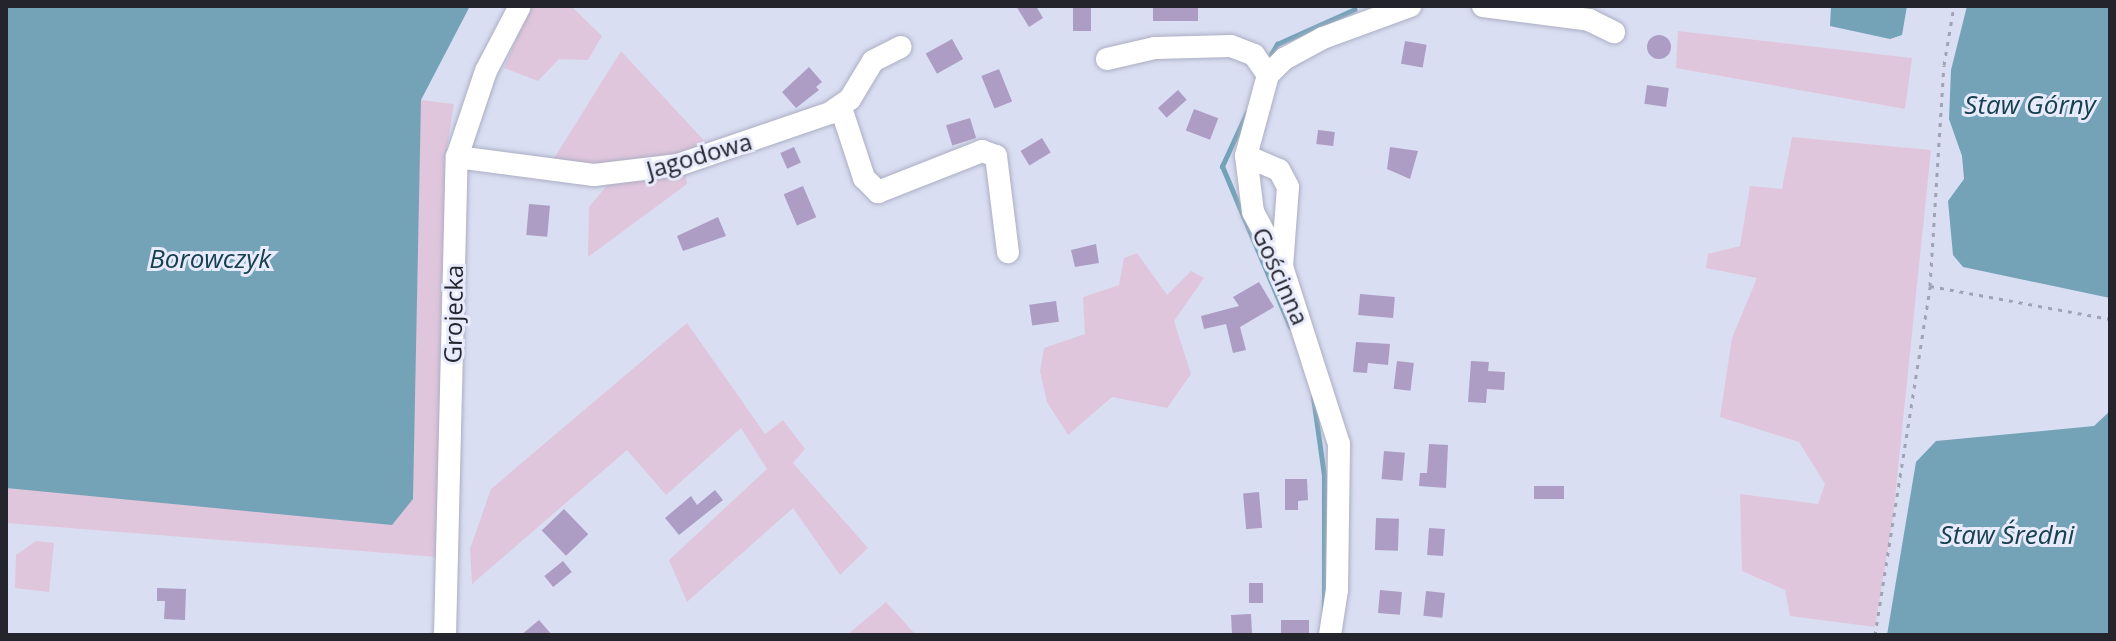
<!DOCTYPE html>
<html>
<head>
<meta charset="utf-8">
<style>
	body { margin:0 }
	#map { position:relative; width:2116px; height:641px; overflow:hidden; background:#dadef2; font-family:"Open Sans",sans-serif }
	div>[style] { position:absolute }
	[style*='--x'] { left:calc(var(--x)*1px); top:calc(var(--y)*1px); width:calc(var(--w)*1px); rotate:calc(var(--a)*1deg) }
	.green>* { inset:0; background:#e0c6dc }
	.water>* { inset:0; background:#74a3b8 }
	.stream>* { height:5px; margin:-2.5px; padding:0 2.5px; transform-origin:2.5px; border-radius:2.5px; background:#74a3b8 }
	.building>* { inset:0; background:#ad9dc4; transform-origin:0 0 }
	.round { border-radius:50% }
	.path>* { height:3px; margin-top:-1.5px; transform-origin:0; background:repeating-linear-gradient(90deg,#a0a3b3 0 4px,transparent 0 10px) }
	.roads { filter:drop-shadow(0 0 2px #abaec2) drop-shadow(0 0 2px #abaec2) }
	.minor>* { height:22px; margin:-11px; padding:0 11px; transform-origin:11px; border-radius:11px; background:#fff }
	span { translate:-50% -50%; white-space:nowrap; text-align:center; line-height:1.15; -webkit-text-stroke:6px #e8ebfc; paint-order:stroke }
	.street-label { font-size:24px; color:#23242c }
	.water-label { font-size:26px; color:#174050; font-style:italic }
	.frame { position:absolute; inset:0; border:8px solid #23242c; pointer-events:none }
</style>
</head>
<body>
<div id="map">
	<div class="green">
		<i style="clip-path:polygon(531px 6px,571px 6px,602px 36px,588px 60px,559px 59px,538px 81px,504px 68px)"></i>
		<i style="clip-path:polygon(1678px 31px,1912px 58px,1905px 109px,1676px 68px)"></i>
		<i style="clip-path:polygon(621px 51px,709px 146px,672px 158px,611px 166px,553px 160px)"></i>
		<i style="clip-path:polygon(421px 100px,454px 104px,445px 159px,437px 557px,6px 523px,6px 484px,415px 213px)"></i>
		<i style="clip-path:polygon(1792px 137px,1931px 150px,1893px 517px,1875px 627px,1790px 616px,1785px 590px,1742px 571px,1740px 494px,1818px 504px,1825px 484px,1799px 442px,1720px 417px,1732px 338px,1757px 278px,1706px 268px,1708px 254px,1740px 246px,1750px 186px,1782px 189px)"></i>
		<i style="clip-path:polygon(685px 172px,687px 184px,588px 257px,589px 207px,609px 183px)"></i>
		<i style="clip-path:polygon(1137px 253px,1167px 295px,1191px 271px,1204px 278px,1174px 321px,1191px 374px,1167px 408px,1112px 397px,1068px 435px,1047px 402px,1040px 371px,1044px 348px,1085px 334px,1083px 297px,1119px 285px,1124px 258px)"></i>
		<i style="clip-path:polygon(687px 323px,765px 434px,783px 420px,805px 449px,793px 463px,868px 548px,840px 575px,793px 508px,687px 602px,669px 560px,767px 469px,741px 428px,666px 495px,627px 450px,472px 584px,470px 549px,491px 489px)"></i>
		<i style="clip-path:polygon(36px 541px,54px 543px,49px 592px,15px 588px,16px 555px)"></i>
		<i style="clip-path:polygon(886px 602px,916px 635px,847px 635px)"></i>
	</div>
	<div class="water">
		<i style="clip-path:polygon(6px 6px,470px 6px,421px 100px,413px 499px,392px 525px,6px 488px)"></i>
		<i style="clip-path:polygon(1831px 6px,1907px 6px,1902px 35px,1890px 39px,1830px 26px)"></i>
		<i style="clip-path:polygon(1967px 6px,2110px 6px,2110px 298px,1963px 267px,1953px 255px,1948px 201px,1964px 179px,1962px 156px,1949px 119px,1951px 70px)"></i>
		<i style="clip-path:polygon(2110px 411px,2110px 635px,1887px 635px,1916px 462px,1936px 441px,2094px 426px)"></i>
	</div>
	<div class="stream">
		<i style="--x:1271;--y:54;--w:12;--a:-59"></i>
		<i style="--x:1277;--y:44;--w:85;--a:-24.2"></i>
		<i style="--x:1247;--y:112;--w:60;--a:114.8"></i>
		<i style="--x:1222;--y:166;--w:175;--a:67.1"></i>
		<i style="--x:1313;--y:397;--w:79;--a:82"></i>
		<i style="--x:1324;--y:475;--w:135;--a:90"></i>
	</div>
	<div class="building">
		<i style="clip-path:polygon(1016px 6px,1036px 6px,1043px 18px,1029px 27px)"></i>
		<i style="left:1073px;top:6px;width:18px;height:25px"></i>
		<i style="left:1153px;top:6px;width:45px;height:15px"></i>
		<i class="round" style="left:1647px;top:35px;width:24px;height:24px"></i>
		<i style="left:952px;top:39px;width:23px;height:30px;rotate:61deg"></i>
		<i style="left:1405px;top:41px;width:22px;height:23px;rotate:10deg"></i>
		<i style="clip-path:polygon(809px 67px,822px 82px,816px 87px,819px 90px,796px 108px,782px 92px)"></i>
		<i style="left:999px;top:69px;width:35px;height:19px;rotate:68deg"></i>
		<i style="left:1647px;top:85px;width:22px;height:19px;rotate:8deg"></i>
		<i style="left:1178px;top:90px;width:13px;height:27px;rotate:48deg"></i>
		<i style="left:1194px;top:109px;width:26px;height:23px;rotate:21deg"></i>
		<i style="left:970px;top:118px;width:21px;height:25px;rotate:73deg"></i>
		<i style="left:1318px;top:130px;width:17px;height:14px;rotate:7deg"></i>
		<i style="left:1042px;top:138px;width:17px;height:25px;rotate:59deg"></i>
		<i style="left:794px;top:147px;width:17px;height:15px;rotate:66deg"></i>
		<i style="clip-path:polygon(1390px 147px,1418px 151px,1410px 179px,1387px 169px)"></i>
		<i style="left:803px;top:186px;width:34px;height:21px;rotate:67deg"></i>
		<i style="left:529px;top:204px;width:21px;height:31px;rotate:5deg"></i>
		<i style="clip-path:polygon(718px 217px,726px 236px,683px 251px,677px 236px)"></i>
		<i style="clip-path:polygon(1096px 244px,1099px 263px,1075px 267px,1071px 250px)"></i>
		<i style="clip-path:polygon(1259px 282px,1274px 307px,1240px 327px,1246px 350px,1233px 353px,1226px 324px,1204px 329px,1201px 316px,1239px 306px,1233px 297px)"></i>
		<i style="left:1360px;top:294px;width:35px;height:21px;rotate:5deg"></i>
		<i style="left:1056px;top:301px;width:21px;height:27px;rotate:82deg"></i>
		<i style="clip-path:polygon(1356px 342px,1390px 344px,1388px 365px,1368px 363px,1367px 373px,1353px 372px)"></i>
		<i style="left:1397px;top:361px;width:17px;height:28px;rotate:7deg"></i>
		<i style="clip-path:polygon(1471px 361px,1489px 362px,1488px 371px,1505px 372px,1504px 390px,1487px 389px,1486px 403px,1468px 402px)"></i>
		<i style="clip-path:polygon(1429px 444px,1448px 445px,1446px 488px,1419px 486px,1420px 473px,1427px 473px)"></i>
		<i style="left:1384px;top:451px;width:21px;height:28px;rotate:5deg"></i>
		<i style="clip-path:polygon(1285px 479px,1307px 479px,1308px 500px,1298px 501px,1298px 510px,1285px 510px)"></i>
		<i style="left:1534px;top:486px;width:30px;height:13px"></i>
		<i style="clip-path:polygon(715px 490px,723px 500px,679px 535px,665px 518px,691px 496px,697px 505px)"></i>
		<i style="left:1259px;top:492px;width:36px;height:16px;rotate:85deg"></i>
		<i style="left:564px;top:509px;width:35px;height:31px;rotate:46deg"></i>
		<i style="left:1376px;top:518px;width:23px;height:32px;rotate:2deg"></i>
		<i style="left:1429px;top:528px;width:16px;height:27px;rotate:4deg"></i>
		<i style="left:563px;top:561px;width:14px;height:24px;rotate:51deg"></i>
		<i style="left:1249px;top:583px;width:14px;height:20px"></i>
		<i style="clip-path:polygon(157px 588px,186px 589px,185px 620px,164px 619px,165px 601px,157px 601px)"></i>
		<i style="left:1380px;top:590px;width:22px;height:23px;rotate:5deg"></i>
		<i style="left:1426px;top:591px;width:19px;height:25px;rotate:6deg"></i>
		<i style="left:1251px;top:614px;width:21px;height:20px;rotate:87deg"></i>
		<i style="clip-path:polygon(539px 620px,552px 635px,521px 635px)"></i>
		<i style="left:1281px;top:620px;width:28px;height:15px"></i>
	</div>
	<div class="path">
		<i style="--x:1930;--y:286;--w:183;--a:10.4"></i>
		<i style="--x:1875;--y:635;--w:353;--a:-81"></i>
		<i style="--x:1930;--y:286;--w:221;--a:-86.4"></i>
		<i style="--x:1944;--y:65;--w:60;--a:-80.4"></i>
	</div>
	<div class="roads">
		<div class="minor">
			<i style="--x:1483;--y:6;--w:107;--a:7.5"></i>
			<i style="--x:1589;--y:20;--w:28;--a:26"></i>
			<i style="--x:1107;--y:59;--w:49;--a:-12.9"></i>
			<i style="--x:1155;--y:48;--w:76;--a:-1.5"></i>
			<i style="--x:1231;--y:46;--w:25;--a:21"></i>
			<i style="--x:1254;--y:55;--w:24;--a:55"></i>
			<i style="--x:841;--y:108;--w:74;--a:71.8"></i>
			<i style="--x:864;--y:178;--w:20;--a:45"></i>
			<i style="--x:878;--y:192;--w:112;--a:-21.5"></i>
			<i style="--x:982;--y:151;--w:15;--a:20"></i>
			<i style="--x:996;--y:156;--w:97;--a:82.9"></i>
			<i style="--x:1246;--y:156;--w:36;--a:23"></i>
			<i style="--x:1279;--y:170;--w:19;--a:62"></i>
			<i style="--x:1288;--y:187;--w:79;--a:94.3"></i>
			<i style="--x:457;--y:157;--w:138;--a:7.5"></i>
			<i style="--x:594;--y:175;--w:85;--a:-6.8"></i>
			<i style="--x:678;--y:165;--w:161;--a:-18.9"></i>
			<i style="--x:830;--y:113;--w:24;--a:-35"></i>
			<i style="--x:850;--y:99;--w:44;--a:-58.8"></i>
			<i style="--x:873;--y:61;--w:31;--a:-27"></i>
			<i style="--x:445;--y:635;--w:478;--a:-88.6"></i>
			<i style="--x:457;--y:157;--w:91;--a:-71.4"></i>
			<i style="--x:486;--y:71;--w:73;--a:-62.4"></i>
			<i style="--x:1330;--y:635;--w:46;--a:-81.2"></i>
			<i style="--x:1337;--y:590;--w:146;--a:-89.2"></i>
			<i style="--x:1339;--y:444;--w:187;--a:-107.8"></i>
			<i style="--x:1282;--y:266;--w:61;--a:-118.2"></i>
			<i style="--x:1253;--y:212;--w:56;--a:-97.1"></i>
			<i style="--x:1246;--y:156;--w:84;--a:-74.8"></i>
			<i style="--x:1268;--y:75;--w:23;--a:-45"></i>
			<i style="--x:1284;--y:59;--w:44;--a:-28.3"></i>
			<i style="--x:1323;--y:38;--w:93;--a:-20.2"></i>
		</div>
	</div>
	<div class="street-label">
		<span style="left:699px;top:155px;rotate:-16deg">Jagodowa</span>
		<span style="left:1281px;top:276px;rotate:66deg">Gościnna</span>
		<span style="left:453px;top:314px;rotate:-89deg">Grojecka</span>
	</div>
	<div class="water-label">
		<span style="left:2030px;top:105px">Staw Górny</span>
		<span style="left:210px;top:259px">Borowczyk</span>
		<span style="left:2007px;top:535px">Staw Średni</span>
	</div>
	<div class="frame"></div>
</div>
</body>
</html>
